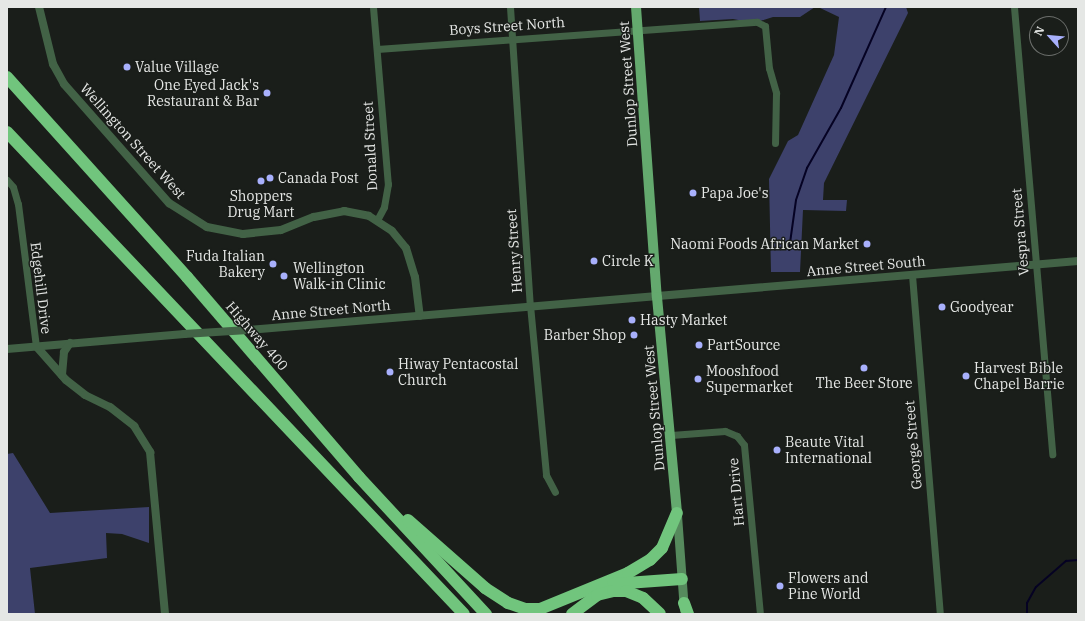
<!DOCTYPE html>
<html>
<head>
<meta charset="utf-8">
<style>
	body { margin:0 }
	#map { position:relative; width:1085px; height:621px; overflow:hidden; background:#1a1e1a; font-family:"IBM Plex Serif",serif }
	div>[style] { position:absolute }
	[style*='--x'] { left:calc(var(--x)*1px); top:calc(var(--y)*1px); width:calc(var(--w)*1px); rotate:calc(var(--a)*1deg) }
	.forest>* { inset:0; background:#3d416b }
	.stream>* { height:2px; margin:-1px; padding:0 1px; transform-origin:1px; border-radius:1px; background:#050223 }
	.minor>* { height:7px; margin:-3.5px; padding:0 3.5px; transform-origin:3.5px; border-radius:3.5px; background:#426246 }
	.tertiary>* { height:8px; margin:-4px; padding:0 4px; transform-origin:4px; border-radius:4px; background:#426246 }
	.secondary>* { height:9px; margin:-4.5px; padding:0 4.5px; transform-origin:4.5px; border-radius:4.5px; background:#568a5d }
	.primary>* { height:10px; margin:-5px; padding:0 5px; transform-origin:5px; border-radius:5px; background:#64a96e }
	.motorway>* { height:12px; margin:-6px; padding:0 6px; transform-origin:6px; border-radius:6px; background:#71c57d }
	.tertiary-bridge>* { height:8px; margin:-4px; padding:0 4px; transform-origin:4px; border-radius:4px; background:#426246 }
	.dots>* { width:11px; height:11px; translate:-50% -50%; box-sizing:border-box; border:2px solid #1a1e1a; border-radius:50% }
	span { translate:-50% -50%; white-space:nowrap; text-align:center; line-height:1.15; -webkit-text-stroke:3px #1a1e1a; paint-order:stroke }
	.street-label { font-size:14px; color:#e5e7e5 }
	.poi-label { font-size:14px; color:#e5e7e5 }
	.left { translate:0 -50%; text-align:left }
	.right { translate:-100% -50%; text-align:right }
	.frame { position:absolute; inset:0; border:8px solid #e5e7e5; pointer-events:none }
	.north { position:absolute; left:1029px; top:16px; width:40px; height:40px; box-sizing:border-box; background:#1a1e1a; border:1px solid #6b6e6b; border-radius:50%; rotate:297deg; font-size:11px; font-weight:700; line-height:16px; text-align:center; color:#e5e7e5 }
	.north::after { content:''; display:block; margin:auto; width:14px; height:18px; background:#a8b0fc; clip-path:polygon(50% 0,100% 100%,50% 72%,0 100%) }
</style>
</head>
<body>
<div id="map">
	<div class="forest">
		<i style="clip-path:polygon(699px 7px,815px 7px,800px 17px,773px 17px,754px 23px,733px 19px,700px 21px)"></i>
		<i style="clip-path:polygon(818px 7px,906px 7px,908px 13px,824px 183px,823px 200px,847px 200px,846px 211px,803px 210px,800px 272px,771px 272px,769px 179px,788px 141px,798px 135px,834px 55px,839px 17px)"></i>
		<i style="clip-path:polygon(13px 453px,50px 513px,149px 507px,149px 543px,122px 534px,106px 533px,107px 558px,30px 568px,35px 614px,7px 614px,7px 454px)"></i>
	</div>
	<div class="stream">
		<i style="--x:789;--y:250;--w:50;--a:-82"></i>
		<i style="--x:796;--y:200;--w:34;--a:-71"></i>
		<i style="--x:807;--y:168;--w:69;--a:-60.5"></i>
		<i style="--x:841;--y:108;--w:111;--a:-66"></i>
		<i style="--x:1027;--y:614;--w:11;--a:-90"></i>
		<i style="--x:1027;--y:603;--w:18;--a:-61"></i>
		<i style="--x:1036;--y:587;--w:40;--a:-41"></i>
		<i style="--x:1066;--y:561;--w:12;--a:-5"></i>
	</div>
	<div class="minor">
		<i style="--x:373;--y:7;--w:178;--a:85.2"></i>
		<i style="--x:388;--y:184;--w:23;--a:100"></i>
		<i style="--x:384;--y:207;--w:15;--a:118"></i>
		<i style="--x:510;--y:7;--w:299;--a:86.2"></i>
		<i style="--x:530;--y:305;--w:171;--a:84.6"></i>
		<i style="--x:546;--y:475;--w:19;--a:62"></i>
		<i style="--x:1014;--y:7;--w:449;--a:85.1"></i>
		<i style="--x:377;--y:49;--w:381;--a:-4.1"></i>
		<i style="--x:757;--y:22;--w:9;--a:27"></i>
		<i style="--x:765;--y:26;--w:42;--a:84.6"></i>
		<i style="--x:769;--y:68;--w:26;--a:74"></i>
		<i style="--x:776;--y:93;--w:50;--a:91.1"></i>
		<i style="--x:7;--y:180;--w:9;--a:49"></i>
		<i style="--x:13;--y:187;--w:18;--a:74"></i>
		<i style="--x:18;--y:204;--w:143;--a:82.8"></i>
		<i style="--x:912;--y:275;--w:340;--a:85.3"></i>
		<i style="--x:671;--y:435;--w:54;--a:-4.2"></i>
		<i style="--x:725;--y:431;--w:13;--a:23"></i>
		<i style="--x:737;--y:436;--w:11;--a:52"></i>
		<i style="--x:744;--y:445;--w:170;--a:84.6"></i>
	</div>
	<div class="tertiary">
		<i style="--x:39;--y:7;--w:59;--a:76.2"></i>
		<i style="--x:53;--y:64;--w:23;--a:61"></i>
		<i style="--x:64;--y:84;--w:159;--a:48.6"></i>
		<i style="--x:169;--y:203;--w:45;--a:32.3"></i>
		<i style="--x:207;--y:227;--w:37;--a:11"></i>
		<i style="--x:243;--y:234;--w:38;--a:-6"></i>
		<i style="--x:281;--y:230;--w:35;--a:-22"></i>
		<i style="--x:314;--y:217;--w:31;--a:-11"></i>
		<i style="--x:344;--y:211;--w:25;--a:11"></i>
		<i style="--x:369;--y:216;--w:27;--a:33"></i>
		<i style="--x:392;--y:231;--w:22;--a:51"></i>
		<i style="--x:406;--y:248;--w:30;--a:73"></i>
		<i style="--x:415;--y:277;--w:39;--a:83"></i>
		<i style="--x:248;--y:330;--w:833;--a:-4.75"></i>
		<i style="--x:36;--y:346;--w:45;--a:48.6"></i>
		<i style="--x:66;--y:380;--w:24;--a:38"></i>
		<i style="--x:85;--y:395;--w:28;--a:26"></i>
		<i style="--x:110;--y:407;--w:31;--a:38"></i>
		<i style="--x:134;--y:426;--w:31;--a:58"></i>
		<i style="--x:150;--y:452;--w:163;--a:84.7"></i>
		<i style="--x:7;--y:349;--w:178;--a:-4.8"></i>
		<i style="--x:62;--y:375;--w:23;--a:-85"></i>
		<i style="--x:64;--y:352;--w:11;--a:-56"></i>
	</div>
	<div class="secondary">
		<i style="--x:677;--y:515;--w:95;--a:85.8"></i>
	</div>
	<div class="primary">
		<i style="--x:636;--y:7;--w:291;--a:85.9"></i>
		<i style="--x:657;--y:297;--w:217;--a:84.7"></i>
	</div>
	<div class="motorway">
		<i style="--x:7;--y:77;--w:269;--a:48"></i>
		<i style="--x:187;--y:277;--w:264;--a:49.3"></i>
		<i style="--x:359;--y:477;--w:187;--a:47.2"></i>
		<i style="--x:7;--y:132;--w:664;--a:46.53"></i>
		<i style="--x:408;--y:520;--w:103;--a:41.4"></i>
		<i style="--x:485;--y:588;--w:27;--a:33"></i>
		<i style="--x:508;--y:603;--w:18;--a:19"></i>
		<i style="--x:525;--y:609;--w:15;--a:0"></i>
		<i style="--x:540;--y:609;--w:95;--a:-22.2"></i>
		<i style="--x:628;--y:573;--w:26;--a:-31"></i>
		<i style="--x:650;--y:560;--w:17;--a:-45"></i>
		<i style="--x:662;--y:548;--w:38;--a:-67"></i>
		<i style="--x:613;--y:584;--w:69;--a:-4.1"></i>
		<i style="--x:684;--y:603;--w:12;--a:70"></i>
		<i style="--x:572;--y:614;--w:31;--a:-37"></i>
		<i style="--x:597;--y:595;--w:16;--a:-14"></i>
		<i style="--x:613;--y:591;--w:13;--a:0"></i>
		<i style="--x:626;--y:591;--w:18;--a:22"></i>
		<i style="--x:643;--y:598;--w:23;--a:43"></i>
	</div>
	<div class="tertiary-bridge">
		<i style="--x:184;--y:334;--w:64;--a:-3.6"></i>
	</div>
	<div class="dots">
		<i style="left:127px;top:67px;background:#a8b0fc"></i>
		<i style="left:267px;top:93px;background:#a8b0fc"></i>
		<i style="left:270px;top:178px;background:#a8b0fc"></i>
		<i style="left:261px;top:181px;background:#a8b0fc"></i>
		<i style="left:693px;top:193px;background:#a8b0fc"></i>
		<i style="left:867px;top:244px;background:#a8b0fc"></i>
		<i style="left:594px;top:261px;background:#a8b0fc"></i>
		<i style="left:273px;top:264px;background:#a8b0fc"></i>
		<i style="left:284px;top:276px;background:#a8b0fc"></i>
		<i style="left:942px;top:307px;background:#a8b0fc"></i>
		<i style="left:632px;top:320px;background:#a8b0fc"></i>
		<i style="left:634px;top:335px;background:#a8b0fc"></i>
		<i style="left:699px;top:345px;background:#a8b0fc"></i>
		<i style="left:864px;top:368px;background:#a8b0fc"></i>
		<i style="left:390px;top:372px;background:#a8b0fc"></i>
		<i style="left:966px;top:376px;background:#a8b0fc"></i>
		<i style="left:698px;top:379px;background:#a8b0fc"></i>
		<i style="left:777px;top:450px;background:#a8b0fc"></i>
		<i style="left:780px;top:586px;background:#a8b0fc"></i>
	</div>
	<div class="street-label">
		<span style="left:507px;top:26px;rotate:-4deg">Boys Street North</span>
		<span style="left:628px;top:84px;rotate:-94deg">Dunlop Street West</span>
		<span style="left:133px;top:141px;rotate:48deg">Wellington Street West</span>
		<span style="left:370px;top:146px;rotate:-93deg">Donald Street</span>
		<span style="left:1020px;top:232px;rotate:-95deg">Vespra Street</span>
		<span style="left:514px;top:251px;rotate:-94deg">Henry Street</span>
		<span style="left:866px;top:266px;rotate:-5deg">Anne Street South</span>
		<span style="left:41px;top:288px;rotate:83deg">Edgehill Drive</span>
		<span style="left:331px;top:310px;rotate:-5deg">Anne Street North</span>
		<span style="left:257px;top:336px;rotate:49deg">Highway 400</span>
		<span style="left:654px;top:408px;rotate:-95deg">Dunlop Street West</span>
		<span style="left:913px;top:445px;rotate:-95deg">George Street</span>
		<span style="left:736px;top:492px;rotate:-95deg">Hart Drive</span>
	</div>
	<div class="poi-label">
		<span class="left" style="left:135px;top:67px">Value Village</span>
		<span class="right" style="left:259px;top:93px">One Eyed Jack's<br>Restaurant &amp; Bar</span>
		<span class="left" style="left:278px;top:178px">Canada Post</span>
		<span class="left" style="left:701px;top:193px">Papa Joe's</span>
		<span style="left:261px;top:204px">Shoppers<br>Drug Mart</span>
		<span class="right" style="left:859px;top:244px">Naomi Foods African Market</span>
		<span class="right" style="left:265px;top:264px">Fuda Italian<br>Bakery</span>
		<span class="left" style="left:602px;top:261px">Circle K</span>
		<span class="left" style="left:293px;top:276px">Wellington<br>Walk-in Clinic</span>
		<span class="left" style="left:950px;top:307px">Goodyear</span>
		<span class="left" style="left:640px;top:320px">Hasty Market</span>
		<span class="right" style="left:626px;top:335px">Barber Shop</span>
		<span class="left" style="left:707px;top:345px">PartSource</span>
		<span class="left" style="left:398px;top:372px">Hiway Pentacostal<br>Church</span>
		<span class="left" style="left:974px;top:376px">Harvest Bible<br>Chapel Barrie</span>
		<span class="left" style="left:706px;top:379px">Mooshfood<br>Supermarket</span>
		<span style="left:864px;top:383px">The Beer Store</span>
		<span class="left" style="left:785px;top:450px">Beaute Vital<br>International</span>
		<span class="left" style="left:788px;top:586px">Flowers and<br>Pine World</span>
	</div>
	<div class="frame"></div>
	<div class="north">N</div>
</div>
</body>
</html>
